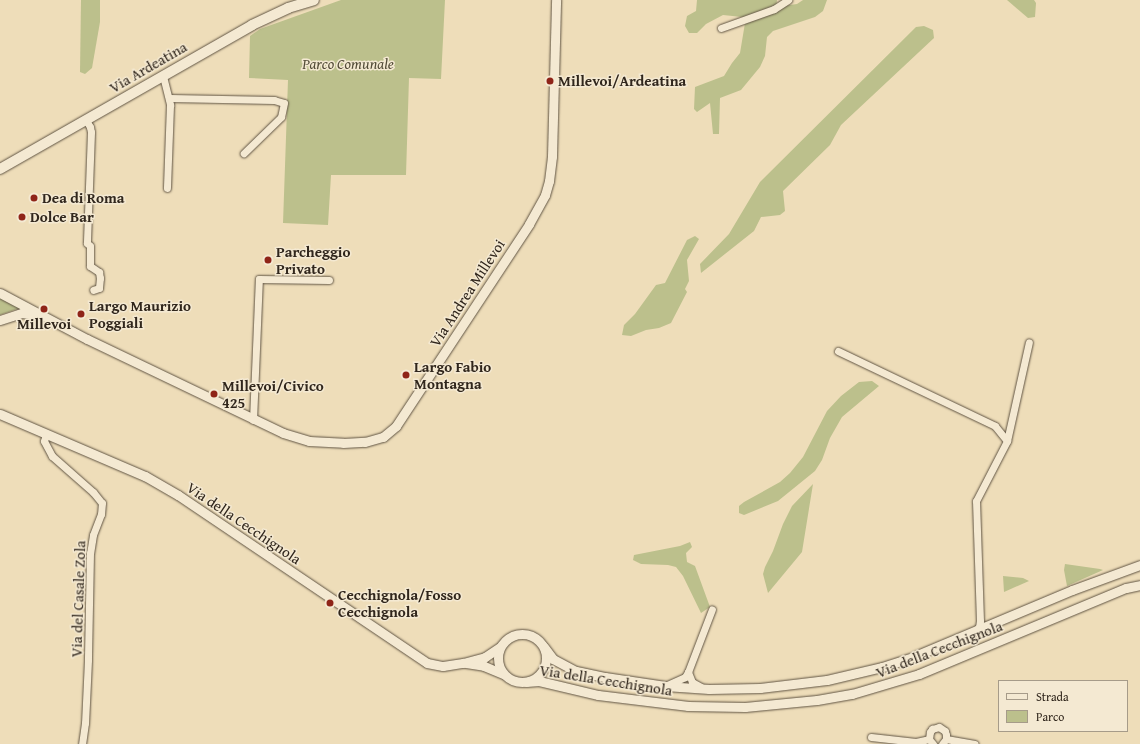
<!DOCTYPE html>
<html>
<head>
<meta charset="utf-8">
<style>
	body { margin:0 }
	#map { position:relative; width:1140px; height:744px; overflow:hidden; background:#eeddb9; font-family:"Gentium Book Plus",serif }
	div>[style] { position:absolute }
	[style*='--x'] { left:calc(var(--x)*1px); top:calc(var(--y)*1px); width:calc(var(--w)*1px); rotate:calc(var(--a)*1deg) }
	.green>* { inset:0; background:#bcc08c }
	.roads { filter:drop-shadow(0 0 1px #605443) drop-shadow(0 0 1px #605443) }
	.minor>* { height:7px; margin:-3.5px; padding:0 3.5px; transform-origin:3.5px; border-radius:3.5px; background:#f4e9d2 }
	.tertiary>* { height:9px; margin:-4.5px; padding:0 4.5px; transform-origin:4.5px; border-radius:4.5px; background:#f4e9d2 }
	.tertiary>.ring { margin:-4.5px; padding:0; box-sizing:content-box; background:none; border:9px solid #f4e9d2; border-radius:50% }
	.secondary>* { height:10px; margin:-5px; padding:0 5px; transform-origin:5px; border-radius:5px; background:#f4e9d2 }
	.dots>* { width:11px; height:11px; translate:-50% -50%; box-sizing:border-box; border:2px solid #f4e9d2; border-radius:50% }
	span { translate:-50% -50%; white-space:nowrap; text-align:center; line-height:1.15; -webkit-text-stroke:3px #f4e9d2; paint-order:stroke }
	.park-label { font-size:15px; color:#534c38; font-style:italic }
	.street-label { font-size:15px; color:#30261c }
	.poi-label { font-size:15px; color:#30261c; font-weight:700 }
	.left { translate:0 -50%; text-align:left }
	.legend { position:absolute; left:998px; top:680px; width:130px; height:52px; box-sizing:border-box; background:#f4e9d2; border:1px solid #a69b89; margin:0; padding:5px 7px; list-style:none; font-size:12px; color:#30261c }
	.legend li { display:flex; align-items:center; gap:8px; height:20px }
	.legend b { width:20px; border:1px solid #a69b89 }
</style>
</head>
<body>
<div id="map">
	<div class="green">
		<i style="clip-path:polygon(81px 0,100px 0,100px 22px,92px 68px,85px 74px,80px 72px)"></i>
		<i style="clip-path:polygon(341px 0,445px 0,441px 79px,409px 78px,406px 175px,331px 175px,328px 225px,283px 223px,288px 80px,249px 78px,250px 36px,260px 29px)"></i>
		<i style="clip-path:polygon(697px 0,777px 0,776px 7px,797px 4px,803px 0,827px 0,823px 11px,815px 17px,773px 31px,767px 37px,765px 56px,760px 67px,741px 90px,720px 98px,719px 134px,713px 134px,710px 103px,697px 112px,694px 109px,695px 87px,724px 76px,732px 63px,740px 53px,745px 23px,742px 17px,723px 15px,706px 24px,697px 33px,689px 33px,685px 26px,687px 16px,696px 11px)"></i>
		<i style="clip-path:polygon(1007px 0,1034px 0,1036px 3px,1035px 17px,1028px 18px)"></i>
		<i style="clip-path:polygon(924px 26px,933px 30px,934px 38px,841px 125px,830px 145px,783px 191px,785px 211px,780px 215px,761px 217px,754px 231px,701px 273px,700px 264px,729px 234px,760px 182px,916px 27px)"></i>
		<i style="clip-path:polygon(695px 236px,699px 239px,687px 260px,689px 281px,685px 289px,687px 292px,671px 323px,659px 328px,646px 330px,631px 336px,622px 335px,624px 325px,635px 314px,656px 285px,665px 283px,687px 240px)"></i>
		<i style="clip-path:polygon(0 298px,20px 308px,0 315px)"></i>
		<i style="clip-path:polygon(872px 381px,879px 386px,842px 417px,830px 438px,822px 460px,815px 471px,778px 501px,744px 515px,739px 513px,739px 506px,744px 502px,780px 482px,790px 473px,803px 457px,827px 411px,841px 396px,859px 382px)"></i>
		<i style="clip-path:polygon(813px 484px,802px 552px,768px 593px,763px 574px,765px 567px,773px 551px,783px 524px,792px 506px)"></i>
		<i style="clip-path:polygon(690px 542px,692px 547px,686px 553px,687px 562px,695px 566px,710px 607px,701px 613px,683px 576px,676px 567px,668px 565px,641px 564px,633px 560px,634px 555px,680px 546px)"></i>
		<i style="clip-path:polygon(1065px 564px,1100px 569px,1103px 570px,1067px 586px,1064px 570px)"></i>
		<i style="clip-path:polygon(1003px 576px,1023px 578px,1029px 581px,1004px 592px)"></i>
	</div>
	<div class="roads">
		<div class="minor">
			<i style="--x:721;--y:28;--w:56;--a:-19.7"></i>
			<i style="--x:774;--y:9;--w:17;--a:-33"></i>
			<i style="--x:163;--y:76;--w:30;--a:76"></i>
			<i style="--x:170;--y:105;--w:83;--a:92.1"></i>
			<i style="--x:170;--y:98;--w:104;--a:1.1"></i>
			<i style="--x:274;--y:100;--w:10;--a:17"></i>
			<i style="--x:284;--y:103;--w:14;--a:102"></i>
			<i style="--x:281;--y:117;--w:52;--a:135.8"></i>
			<i style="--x:86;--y:120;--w:8;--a:60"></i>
			<i style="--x:90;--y:127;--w:5;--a:79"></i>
			<i style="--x:91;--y:132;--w:111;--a:92.1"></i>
			<i style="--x:87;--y:243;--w:4;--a:45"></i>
			<i style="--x:90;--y:246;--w:20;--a:90"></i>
			<i style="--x:90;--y:266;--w:11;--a:34"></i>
			<i style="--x:99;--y:272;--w:6;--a:81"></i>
			<i style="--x:100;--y:278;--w:10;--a:96"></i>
			<i style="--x:99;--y:288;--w:6;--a:162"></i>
			<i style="--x:838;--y:351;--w:174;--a:25.5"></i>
			<i style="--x:995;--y:426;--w:19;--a:51"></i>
			<i style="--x:253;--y:420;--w:141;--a:-87.6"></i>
			<i style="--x:259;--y:279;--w:70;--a:0.8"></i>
			<i style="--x:46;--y:434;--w:7;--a:106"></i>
			<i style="--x:44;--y:441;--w:17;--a:62"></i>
			<i style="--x:52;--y:456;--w:55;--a:41.3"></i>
			<i style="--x:93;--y:492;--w:14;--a:51"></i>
			<i style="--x:102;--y:503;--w:11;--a:95"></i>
			<i style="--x:101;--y:514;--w:22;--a:111"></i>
			<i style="--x:93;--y:535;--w:18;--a:99"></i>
			<i style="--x:90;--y:553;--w:107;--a:91.1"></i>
			<i style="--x:88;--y:660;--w:63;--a:92.7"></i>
			<i style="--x:85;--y:723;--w:21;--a:98"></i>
			<i style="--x:975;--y:631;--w:6;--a:-45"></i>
			<i style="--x:979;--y:627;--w:6;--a:-81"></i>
			<i style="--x:980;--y:621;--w:120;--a:-91.9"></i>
			<i style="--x:976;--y:501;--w:68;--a:-62.7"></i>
			<i style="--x:1007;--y:441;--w:101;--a:-77.5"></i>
			<i style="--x:688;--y:672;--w:11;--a:68"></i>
			<i style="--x:692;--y:682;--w:10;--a:29"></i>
			<i style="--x:665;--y:686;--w:22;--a:-24"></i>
			<i style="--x:685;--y:677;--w:6;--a:-59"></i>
			<i style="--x:688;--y:672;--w:67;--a:-69.1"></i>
			<i style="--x:871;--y:737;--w:45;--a:6.3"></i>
			<i style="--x:916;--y:742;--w:13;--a:-13"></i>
			<i style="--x:946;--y:739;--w:29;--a:10"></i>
			<i style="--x:933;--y:744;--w:6;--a:-129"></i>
			<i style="--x:929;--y:739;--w:7;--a:-82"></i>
			<i style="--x:930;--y:732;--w:4;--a:-56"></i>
			<i style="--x:932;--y:729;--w:7;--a:-16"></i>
			<i style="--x:939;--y:727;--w:7;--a:34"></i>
			<i style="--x:945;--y:731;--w:4;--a:76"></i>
			<i style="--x:946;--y:735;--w:4;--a:90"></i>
			<i style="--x:946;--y:739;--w:6;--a:129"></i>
		</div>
		<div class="tertiary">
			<i style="--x:0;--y:293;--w:98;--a:27.9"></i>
			<i style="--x:87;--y:339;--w:217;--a:25.6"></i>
			<i style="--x:283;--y:433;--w:27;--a:17"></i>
			<i style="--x:309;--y:441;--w:34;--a:3"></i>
			<i style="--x:343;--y:443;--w:22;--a:-3"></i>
			<i style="--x:365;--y:442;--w:19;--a:-16"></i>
			<i style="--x:383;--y:437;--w:17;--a:-40"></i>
			<i style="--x:396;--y:426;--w:242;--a:-56.6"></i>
			<i style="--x:529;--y:224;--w:33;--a:-61"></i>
			<i style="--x:545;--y:195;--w:15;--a:-74"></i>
			<i style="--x:549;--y:181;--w:25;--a:-83"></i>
			<i style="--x:552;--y:156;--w:156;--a:-88.5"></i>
			<i style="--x:0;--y:320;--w:23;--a:-18"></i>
			<i style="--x:22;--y:313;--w:14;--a:8"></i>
			<i style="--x:0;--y:414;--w:158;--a:23.2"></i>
			<i style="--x:145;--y:476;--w:38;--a:30"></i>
			<i style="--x:178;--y:495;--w:300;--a:34"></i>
			<i style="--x:427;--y:663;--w:16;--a:11"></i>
			<i style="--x:443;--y:666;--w:20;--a:-9"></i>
			<i style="--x:463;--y:663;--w:23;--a:-15"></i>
			<i style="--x:485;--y:657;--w:18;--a:-34"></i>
			<i class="ring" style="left:498px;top:634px;width:39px;height:39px"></i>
			<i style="--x:544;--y:647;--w:15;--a:53"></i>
			<i style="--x:553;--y:659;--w:26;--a:28"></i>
			<i style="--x:576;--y:671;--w:30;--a:12"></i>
			<i style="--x:605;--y:677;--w:61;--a:8.5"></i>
			<i style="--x:665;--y:686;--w:44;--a:3.9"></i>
			<i style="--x:709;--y:689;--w:51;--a:-1.1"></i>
			<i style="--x:760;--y:688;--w:67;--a:-6.8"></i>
			<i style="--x:827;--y:680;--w:57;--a:-13.3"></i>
			<i style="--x:882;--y:667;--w:35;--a:-18"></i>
			<i style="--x:915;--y:656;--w:170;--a:-22.8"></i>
			<i style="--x:1072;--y:590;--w:72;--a:-20.2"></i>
			<i style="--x:466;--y:663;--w:18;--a:9"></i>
			<i style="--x:484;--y:666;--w:21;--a:23"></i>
			<i style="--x:526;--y:682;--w:13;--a:-4"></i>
			<i style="--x:539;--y:681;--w:61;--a:13.3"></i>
			<i style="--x:598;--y:695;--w:91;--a:7"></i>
			<i style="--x:688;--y:706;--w:57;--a:1"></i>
			<i style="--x:745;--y:707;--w:72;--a:-5.6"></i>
			<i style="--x:817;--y:700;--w:36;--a:-10"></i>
			<i style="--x:852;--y:694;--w:70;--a:-16.6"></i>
			<i style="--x:919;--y:674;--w:224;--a:-22.6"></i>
			<i style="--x:1126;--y:588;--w:14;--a:-12"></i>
		</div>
		<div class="secondary">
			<i style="--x:0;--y:169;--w:290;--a:-29.7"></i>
			<i style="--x:252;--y:25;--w:40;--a:-25"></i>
			<i style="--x:288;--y:8;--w:27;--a:-17"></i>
		</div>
	</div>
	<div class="dots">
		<i style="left:550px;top:81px;background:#8f2418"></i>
		<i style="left:34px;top:198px;background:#8f2418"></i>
		<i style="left:22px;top:217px;background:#8f2418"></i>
		<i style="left:268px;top:260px;background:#8f2418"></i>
		<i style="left:44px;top:309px;background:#8f2418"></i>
		<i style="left:81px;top:314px;background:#8f2418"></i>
		<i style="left:406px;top:375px;background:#8f2418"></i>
		<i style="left:214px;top:394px;background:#8f2418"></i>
		<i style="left:330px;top:603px;background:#8f2418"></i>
	</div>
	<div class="park-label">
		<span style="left:348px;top:64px">Parco Comunale</span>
	</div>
	<div class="street-label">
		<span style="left:148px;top:67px;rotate:-30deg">Via Ardeatina</span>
		<span style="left:467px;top:293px;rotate:-57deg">Via Andrea Millevoi</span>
		<span style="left:244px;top:523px;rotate:34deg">Via della Cecchignola</span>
		<span style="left:78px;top:599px;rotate:-88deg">Via del Casale Zola</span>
		<span style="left:939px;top:649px;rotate:-21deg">Via della Cecchignola</span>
		<span style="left:606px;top:680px;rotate:9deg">Via della Cecchignola</span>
	</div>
	<div class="poi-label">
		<span class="left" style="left:558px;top:81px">Millevoi/Ardeatina</span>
		<span class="left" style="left:42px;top:198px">Dea di Roma</span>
		<span class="left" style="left:30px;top:217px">Dolce Bar</span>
		<span class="left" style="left:276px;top:260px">Parcheggio<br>Privato</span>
		<span class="left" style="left:89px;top:314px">Largo Maurizio<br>Poggiali</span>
		<span style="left:44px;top:324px">Millevoi</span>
		<span class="left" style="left:414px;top:375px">Largo Fabio<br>Montagna</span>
		<span class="left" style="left:222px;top:394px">Millevoi/Civico<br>425</span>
		<span class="left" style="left:338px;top:603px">Cecchignola/Fosso<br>Cecchignola</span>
	</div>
	<ul class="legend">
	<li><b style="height:5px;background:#f4e9d2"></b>Strada</li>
	<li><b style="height:11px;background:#bcc08c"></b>Parco</li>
	</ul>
</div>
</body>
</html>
